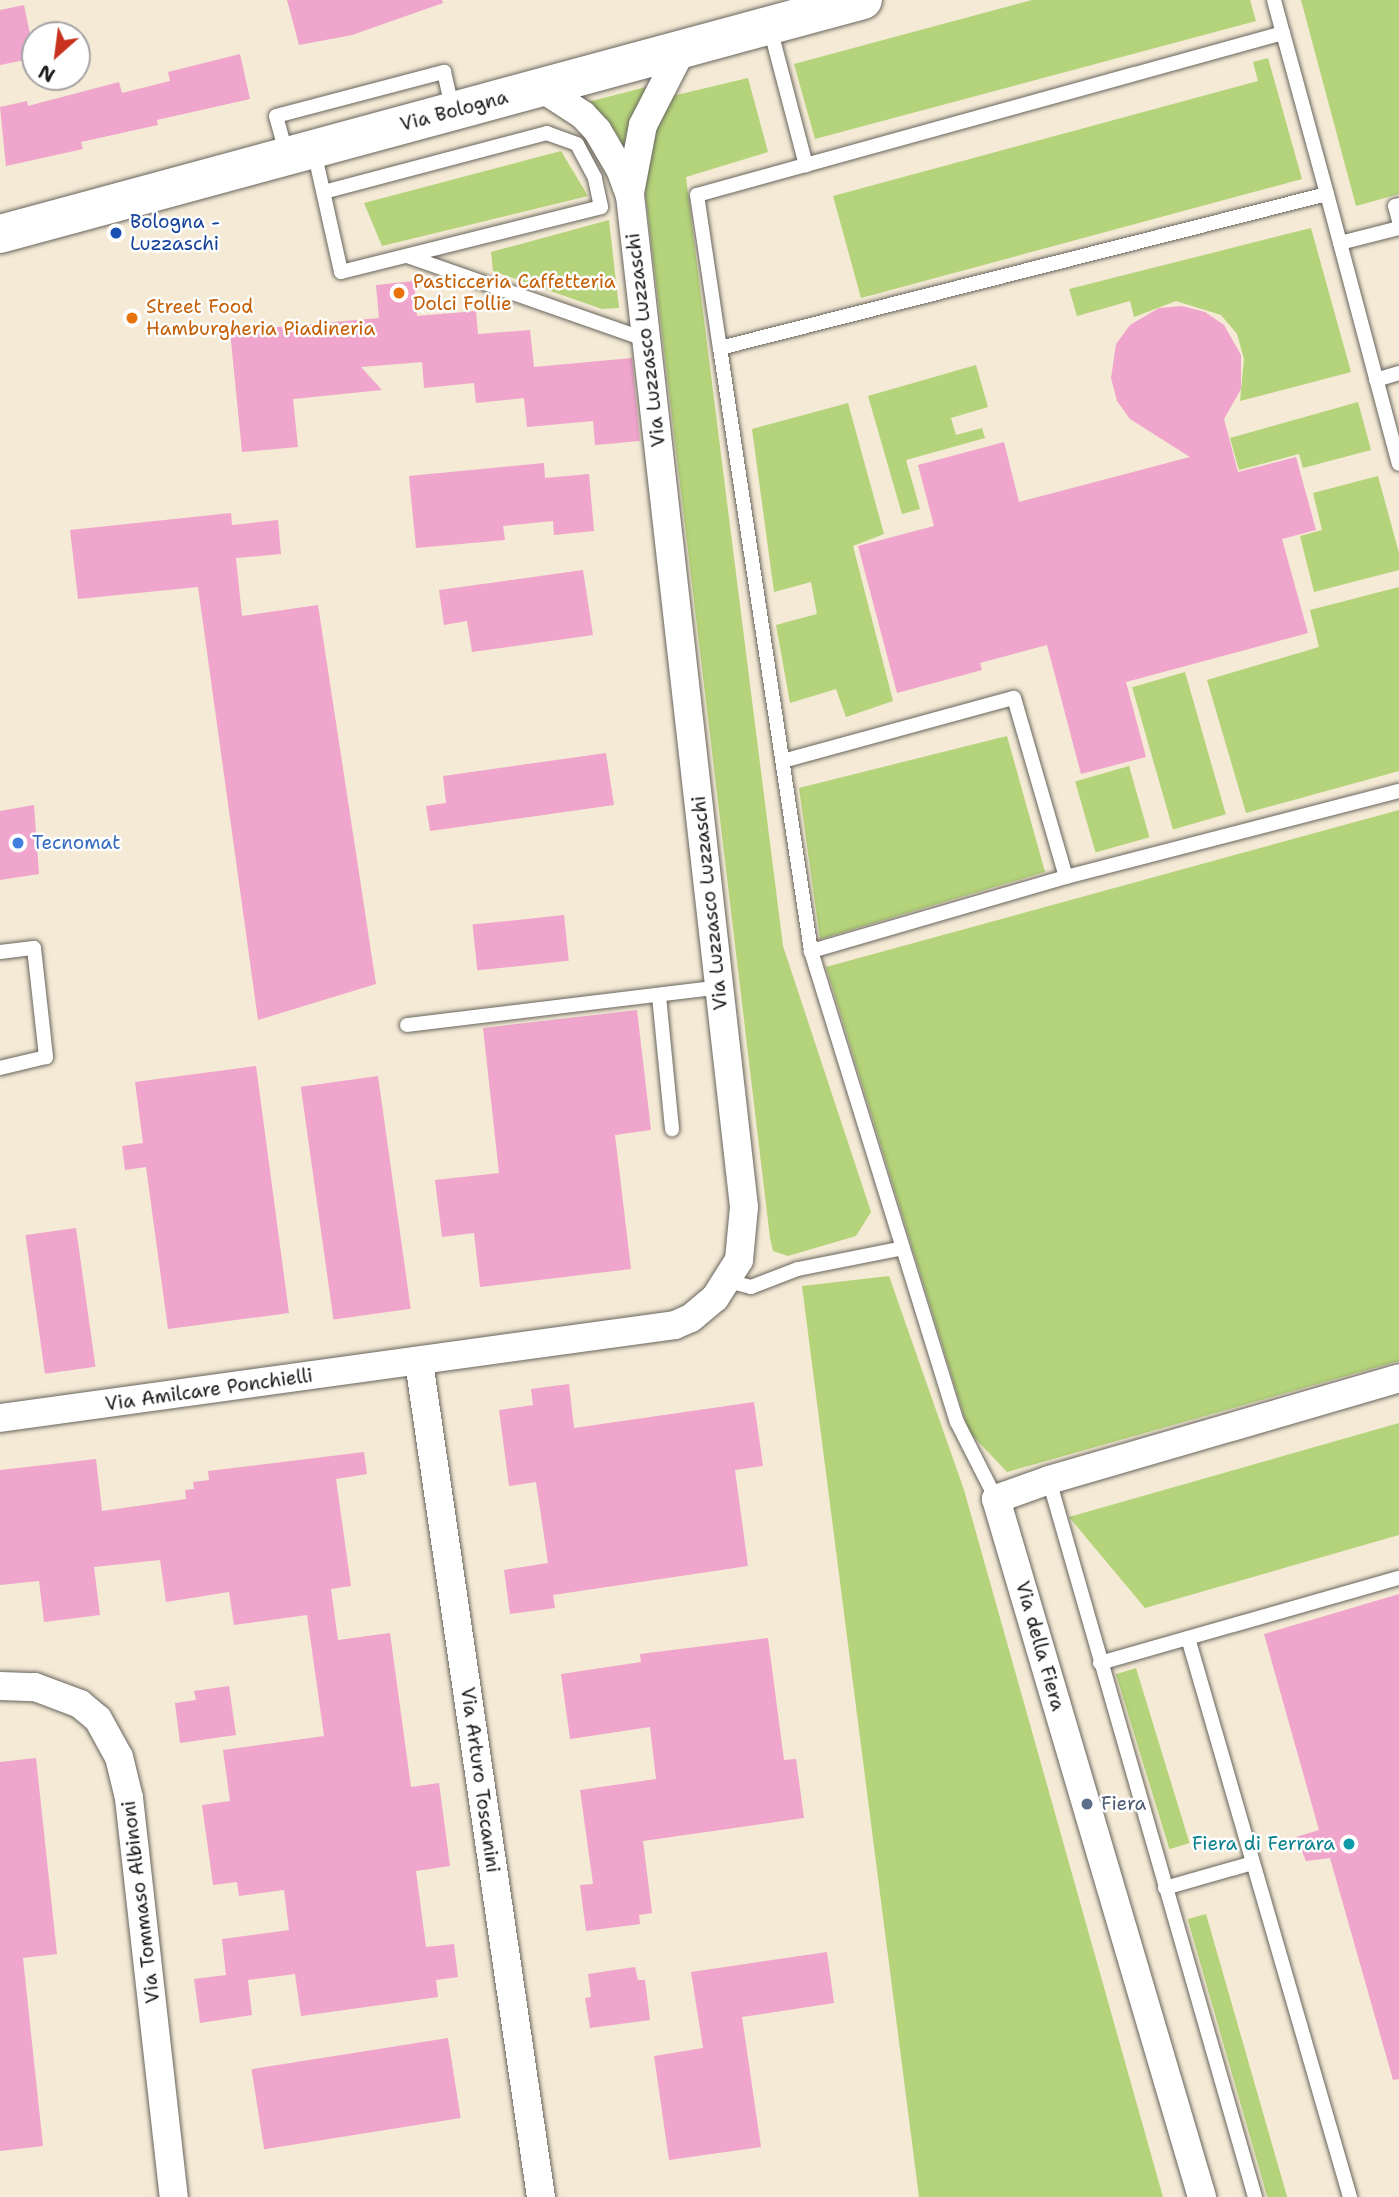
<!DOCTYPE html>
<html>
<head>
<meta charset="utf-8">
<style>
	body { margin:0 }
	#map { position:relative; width:1399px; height:2197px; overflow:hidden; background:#f4ead5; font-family:"Shantell Sans",sans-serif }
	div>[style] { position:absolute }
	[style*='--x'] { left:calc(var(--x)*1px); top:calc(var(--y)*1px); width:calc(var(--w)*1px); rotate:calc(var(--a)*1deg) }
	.green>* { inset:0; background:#b4d37a; transform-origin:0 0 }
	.building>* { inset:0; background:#efa5cc; transform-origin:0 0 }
	.roads { filter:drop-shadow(0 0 2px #68645d) drop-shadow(0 0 2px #68645d) }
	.lane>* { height:14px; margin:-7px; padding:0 7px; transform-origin:7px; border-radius:7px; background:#fff }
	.street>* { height:28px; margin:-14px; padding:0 14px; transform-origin:14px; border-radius:14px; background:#fff }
	.secondary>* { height:38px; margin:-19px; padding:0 19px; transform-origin:19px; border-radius:19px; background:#fff }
	.dots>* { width:19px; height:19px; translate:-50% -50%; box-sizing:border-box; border:4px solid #fff; border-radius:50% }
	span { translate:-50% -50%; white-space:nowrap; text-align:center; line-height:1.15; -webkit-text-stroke:5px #fff; paint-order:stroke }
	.street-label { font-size:19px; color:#1c1c1c }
	.transit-label { font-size:19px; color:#164399 }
	.left { translate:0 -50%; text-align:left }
	.food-label { font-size:19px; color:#c56008 }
	.shop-label { font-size:19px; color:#366cbe }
	.service-label { font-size:19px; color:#4e5e75 }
	.culture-label { font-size:19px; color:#0d838f }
	.right { translate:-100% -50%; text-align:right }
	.north { position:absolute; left:21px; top:21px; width:70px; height:70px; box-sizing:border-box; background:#fff; border:2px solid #a4a4a4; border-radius:50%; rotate:208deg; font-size:19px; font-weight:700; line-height:28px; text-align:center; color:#1c1c1c }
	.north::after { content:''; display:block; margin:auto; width:24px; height:32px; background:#c8321e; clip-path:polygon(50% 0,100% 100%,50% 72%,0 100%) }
</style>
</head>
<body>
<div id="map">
	<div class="green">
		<i style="clip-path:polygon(1032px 0,1250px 0,1256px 21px,815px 139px,794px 64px)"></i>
		<i style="clip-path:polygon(1301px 0,1399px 0,1399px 194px,1356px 206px)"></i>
		<i style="clip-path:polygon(1268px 58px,1302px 179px,861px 298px,833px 196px,1258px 81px,1253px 62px)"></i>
		<i style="clip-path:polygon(748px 78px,768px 152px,686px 177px,783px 946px,871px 1212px,856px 1236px,788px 1256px,773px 1251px,770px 1238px,644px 182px,648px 149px,668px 97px)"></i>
		<i style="clip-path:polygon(646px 87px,627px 134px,626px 154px,616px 132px,584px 103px)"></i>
		<i style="clip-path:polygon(561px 151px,588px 196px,382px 246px,364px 203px)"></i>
		<i style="clip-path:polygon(609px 220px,619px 308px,602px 309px,493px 271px,491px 252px)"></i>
		<i style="clip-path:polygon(1311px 228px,1351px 372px,1240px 401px,1244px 359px,1237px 334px,1221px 315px,1176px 301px,1134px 317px,1130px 301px,1077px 316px,1069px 289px)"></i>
		<i style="clip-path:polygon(976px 365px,988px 407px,951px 418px,956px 435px,982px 428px,985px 438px,906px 460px,920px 509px,902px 514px,868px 396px)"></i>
		<i style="clip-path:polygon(1358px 402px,1371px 450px,1303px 468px,1299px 454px,1239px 470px,1230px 438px)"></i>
		<i style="clip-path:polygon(848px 403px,884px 534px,853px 546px,893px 701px,846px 717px,836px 689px,790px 703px,776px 625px,817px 614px,811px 582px,774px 592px,752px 429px)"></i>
		<i style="clip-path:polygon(1378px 476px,1399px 553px,1399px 570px,1314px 592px,1300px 536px,1322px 530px,1313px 493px)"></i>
		<i style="clip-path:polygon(1399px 587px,1399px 771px,1246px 813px,1207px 680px,1319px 647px,1310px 610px)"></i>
		<i style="left:1185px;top:672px;width:148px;height:55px;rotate:74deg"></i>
		<i style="clip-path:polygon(1007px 736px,1045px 872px,820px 939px,799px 788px)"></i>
		<i style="left:1129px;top:766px;width:74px;height:56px;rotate:74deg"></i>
		<i style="clip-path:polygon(1399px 810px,1399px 1361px,1007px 1472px,969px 1432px,826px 967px)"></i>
		<i style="clip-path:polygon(889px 1276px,964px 1490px,1163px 2197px,919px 2197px,802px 1286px)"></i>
		<i style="clip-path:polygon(1399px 1423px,1399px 1535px,1145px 1608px,1069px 1517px)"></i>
		<i style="left:1136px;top:1668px;width:183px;height:21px;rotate:73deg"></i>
		<i style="left:1206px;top:1914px;width:295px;height:19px;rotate:74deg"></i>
	</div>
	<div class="building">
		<i style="clip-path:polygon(287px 0,442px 0,443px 3px,352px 35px,299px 45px)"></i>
		<i style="clip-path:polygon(24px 5px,35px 58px,0 65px,0 10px)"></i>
		<i style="clip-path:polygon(240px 54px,250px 99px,157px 120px,158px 125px,81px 142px,83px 149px,6px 166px,0 107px,27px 101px,28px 106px,119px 82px,122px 93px,170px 81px,168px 72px)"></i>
		<i style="clip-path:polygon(414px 281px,417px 316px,476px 311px,478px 334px,530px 330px,534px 367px,632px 358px,640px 441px,595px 445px,593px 421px,527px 427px,524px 398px,476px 403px,474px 383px,424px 388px,422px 362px,361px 367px,382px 390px,293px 399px,298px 447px,242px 452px,230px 331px,379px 318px,376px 285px)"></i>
		<i style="clip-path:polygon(1182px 306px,1205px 312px,1224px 325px,1241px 355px,1241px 389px,1224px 419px,1238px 472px,1296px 457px,1316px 530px,1282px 539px,1308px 633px,1126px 682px,1146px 757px,1081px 774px,1047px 645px,980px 663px,982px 670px,897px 693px,858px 546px,934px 526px,918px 465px,1004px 442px,1019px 502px,1190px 457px,1130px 419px,1117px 401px,1111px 378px,1116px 344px,1130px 325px,1159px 308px)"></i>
		<i style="clip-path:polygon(544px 463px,545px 478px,589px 474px,594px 531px,554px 535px,553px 521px,503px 526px,505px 540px,416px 548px,409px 476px)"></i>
		<i style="clip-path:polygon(231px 513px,232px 525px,278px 520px,281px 554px,236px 558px,242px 616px,318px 605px,376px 984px,258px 1020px,198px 587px,78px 599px,70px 530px)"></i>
		<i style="clip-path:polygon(583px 570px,593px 635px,472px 652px,467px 621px,444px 625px,439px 590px)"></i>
		<i style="clip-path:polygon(606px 753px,614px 805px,430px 831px,426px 806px,446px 803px,443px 776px)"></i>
		<i style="clip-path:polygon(34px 805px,39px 874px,0 880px,0 811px)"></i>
		<i style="left:564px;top:915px;width:46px;height:92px;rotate:84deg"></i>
		<i style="clip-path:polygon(637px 1010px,651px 1130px,615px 1135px,631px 1269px,480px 1287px,474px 1233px,442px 1237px,435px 1180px,499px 1173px,483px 1028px)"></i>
		<i style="clip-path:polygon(256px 1066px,289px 1313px,168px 1329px,146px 1167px,125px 1170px,122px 1146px,143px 1143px,135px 1082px)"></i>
		<i style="left:378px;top:1076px;width:235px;height:78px;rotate:82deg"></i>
		<i style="left:76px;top:1228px;width:140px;height:51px;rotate:82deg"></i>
		<i style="clip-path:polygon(569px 1384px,574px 1428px,754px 1402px,763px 1466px,735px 1470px,748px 1566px,553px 1595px,555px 1608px,510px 1614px,504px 1570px,548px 1563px,536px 1482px,509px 1486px,499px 1410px,533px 1405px,531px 1389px)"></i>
		<i style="clip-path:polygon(364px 1452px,367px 1474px,336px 1479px,351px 1586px,331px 1589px,338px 1640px,390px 1633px,411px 1787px,439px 1783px,450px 1866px,416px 1871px,426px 1947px,454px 1944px,458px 1977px,436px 1980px,438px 1997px,301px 2016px,295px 1974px,248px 1980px,252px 2015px,200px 2023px,194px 1979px,226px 1975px,222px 1939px,289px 1930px,284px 1890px,239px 1896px,237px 1882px,213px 1885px,202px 1805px,230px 1801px,223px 1750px,324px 1736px,307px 1615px,234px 1625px,229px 1592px,166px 1602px,160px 1560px,94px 1567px,100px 1615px,44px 1622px,39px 1581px,0 1585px,0 1470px,96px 1459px,102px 1511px,186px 1499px,185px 1490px,194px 1489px,193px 1482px,209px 1480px,208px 1471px)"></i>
		<i style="clip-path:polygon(1399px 1594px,1399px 2079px,1393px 2080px,1330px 1858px,1306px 1861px,1296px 1837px,1319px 1830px,1264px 1634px)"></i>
		<i style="clip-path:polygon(768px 1638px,784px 1760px,796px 1759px,804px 1818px,643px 1841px,652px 1913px,639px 1915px,640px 1924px,586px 1931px,580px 1885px,593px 1884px,580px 1790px,656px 1779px,650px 1727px,570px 1739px,561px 1674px,641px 1662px,640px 1654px)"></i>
		<i style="clip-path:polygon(229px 1686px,236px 1735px,180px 1743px,175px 1703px,196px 1700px,194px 1691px)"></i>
		<i style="clip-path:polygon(36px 1758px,57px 1954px,23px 1958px,43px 2146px,0 2151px,0 1762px)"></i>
		<i style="clip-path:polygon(827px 1952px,834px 2003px,742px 2017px,761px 2147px,669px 2160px,654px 2056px,703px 2048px,691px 1972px)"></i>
		<i style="clip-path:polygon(635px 1967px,638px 1980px,645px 1980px,650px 2020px,590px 2028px,585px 1998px,591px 1997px,588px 1974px)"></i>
		<i style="left:448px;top:2038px;width:81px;height:199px;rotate:81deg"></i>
	</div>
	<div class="roads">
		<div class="lane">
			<i style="--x:1274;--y:0;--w:34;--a:75"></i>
			<i style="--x:770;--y:28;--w:142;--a:75.3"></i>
			<i style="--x:314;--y:151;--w:124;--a:77.4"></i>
			<i style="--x:341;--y:272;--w:268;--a:-14"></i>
			<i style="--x:601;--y:207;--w:30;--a:-102"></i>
			<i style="--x:595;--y:178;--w:38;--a:-118"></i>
			<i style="--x:577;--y:144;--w:32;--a:-160"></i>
			<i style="--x:547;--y:133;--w:231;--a:165.2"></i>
			<i style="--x:287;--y:156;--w:41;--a:-105.4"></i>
			<i style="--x:276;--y:116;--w:174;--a:-14.7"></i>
			<i style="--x:444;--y:72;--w:39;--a:77"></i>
			<i style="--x:1327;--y:194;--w:279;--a:75.1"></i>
			<i style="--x:1399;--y:205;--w:4;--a:166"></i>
			<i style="--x:1395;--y:206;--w:16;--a:75"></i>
			<i style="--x:1340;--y:243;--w:61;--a:-14.3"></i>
			<i style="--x:407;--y:256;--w:254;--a:19.3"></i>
			<i style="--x:720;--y:348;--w:626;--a:-14.24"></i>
			<i style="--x:1327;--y:194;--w:167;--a:-105.3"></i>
			<i style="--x:1283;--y:33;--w:608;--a:164.55"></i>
			<i style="--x:697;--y:195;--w:155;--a:81.5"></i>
			<i style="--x:720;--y:348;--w:610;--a:81.42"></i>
			<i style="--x:811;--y:951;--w:493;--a:72.8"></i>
			<i style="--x:957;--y:1422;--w:86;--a:63.1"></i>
			<i style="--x:1376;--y:380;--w:24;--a:-17"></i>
			<i style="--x:783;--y:761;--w:239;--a:-15.3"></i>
			<i style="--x:1014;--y:698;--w:186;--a:73.8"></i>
			<i style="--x:1066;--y:877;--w:266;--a:163.8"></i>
			<i style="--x:1066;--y:877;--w:344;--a:-14.5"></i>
			<i style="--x:0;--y:952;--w:34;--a:-7"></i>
			<i style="--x:34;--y:948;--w:110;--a:83.7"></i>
			<i style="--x:46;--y:1057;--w:47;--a:166.6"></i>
			<i style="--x:659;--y:996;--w:134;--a:84.4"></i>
			<i style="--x:407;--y:1025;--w:314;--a:-6.9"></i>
			<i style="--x:727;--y:1281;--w:25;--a:14"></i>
			<i style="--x:751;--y:1287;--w:50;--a:-21"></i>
			<i style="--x:798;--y:1269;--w:107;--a:-11.3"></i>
			<i style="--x:1049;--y:1480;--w:746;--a:73.97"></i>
			<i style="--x:1188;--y:1638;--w:582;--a:73.84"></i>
			<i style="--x:1100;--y:1663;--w:311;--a:-15.9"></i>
			<i style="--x:1165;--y:1888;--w:91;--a:-15.9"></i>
		</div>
		<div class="street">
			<i style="--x:630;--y:193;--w:69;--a:-79.2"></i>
			<i style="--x:643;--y:125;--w:85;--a:-62.8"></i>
			<i style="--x:419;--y:1362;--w:844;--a:81.69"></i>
			<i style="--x:0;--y:1418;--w:681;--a:-7.84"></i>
			<i style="--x:675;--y:1325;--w:17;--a:-24"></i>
			<i style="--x:691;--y:1318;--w:31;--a:-40"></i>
			<i style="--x:715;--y:1298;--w:45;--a:-57.7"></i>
			<i style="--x:739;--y:1260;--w:53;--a:-84.6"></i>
			<i style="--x:744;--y:1207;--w:1017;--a:-96.43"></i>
			<i style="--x:630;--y:196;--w:29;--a:-110"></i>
			<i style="--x:620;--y:169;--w:45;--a:-120.5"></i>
			<i style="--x:597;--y:130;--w:21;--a:-133"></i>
			<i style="--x:583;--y:115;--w:51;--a:-146.9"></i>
			<i style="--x:0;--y:1686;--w:35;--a:2"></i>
			<i style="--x:35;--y:1687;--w:48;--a:20.7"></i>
			<i style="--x:80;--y:1704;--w:23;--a:40"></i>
			<i style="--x:98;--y:1719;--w:43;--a:61.1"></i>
			<i style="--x:119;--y:1757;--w:42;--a:76.3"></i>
			<i style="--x:129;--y:1798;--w:402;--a:83.6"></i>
			<i style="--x:1202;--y:2197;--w:728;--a:-106.44"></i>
			<i style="--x:996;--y:1499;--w:56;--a:-19.7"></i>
			<i style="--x:1049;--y:1480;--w:365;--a:-16.2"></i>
		</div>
		<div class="secondary">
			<i style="--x:0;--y:234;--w:894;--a:-15.17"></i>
		</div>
	</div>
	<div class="dots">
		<i style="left:116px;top:233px;background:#1a4fb4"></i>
		<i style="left:399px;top:293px;background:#e8710a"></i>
		<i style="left:132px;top:318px;background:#e8710a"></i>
		<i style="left:18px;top:843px;background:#3f7fe0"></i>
		<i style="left:1087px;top:1804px;background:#5c6f8a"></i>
		<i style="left:1349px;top:1844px;background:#0f9aa8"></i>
	</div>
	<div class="street-label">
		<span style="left:454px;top:111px;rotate:-15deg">Via Bologna</span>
		<span style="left:646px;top:340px;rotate:-97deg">Via Luzzasco Luzzaschi</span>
		<span style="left:710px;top:903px;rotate:-96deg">Via Luzzasco Luzzaschi</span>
		<span style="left:209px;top:1390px;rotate:-8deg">Via Amilcare Ponchielli</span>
		<span style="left:1040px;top:1646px;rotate:74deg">Via della Fiera</span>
		<span style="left:480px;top:1780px;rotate:82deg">Via Arturo Toscanini</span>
		<span style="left:141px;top:1902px;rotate:-97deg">Via Tommaso Albinoni</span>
	</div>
	<div class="transit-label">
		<span class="left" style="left:130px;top:233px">Bologna -<br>Luzzaschi</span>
	</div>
	<div class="food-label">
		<span class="left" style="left:413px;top:293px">Pasticceria Caffetteria<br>Dolci Follie</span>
		<span class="left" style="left:146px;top:318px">Street Food<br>Hamburgheria Piadineria</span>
	</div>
	<div class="shop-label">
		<span class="left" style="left:32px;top:843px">Tecnomat</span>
	</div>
	<div class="service-label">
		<span class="left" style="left:1101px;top:1804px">Fiera</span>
	</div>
	<div class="culture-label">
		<span class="right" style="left:1335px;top:1844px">Fiera di Ferrara</span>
	</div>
	<div class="north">N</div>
</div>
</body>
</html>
